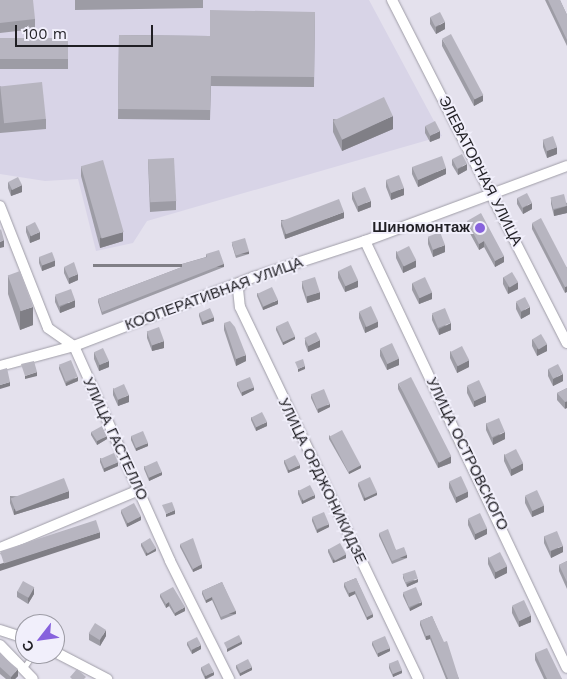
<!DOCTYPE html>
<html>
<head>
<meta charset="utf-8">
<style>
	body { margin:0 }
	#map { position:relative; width:567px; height:679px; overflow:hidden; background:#e4e1ed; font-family:"Work Sans",sans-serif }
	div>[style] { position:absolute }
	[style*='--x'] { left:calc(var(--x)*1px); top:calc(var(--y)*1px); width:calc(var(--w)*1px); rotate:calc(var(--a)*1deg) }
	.built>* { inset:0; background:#d8d4e7 }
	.roads { filter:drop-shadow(0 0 1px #9f9da7) drop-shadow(0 0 1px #9f9da7) }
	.lane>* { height:5px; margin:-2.5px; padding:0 2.5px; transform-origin:2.5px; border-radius:2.5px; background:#fff }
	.street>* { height:10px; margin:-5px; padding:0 5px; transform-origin:5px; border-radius:5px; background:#fff }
	.wall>* { inset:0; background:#9d9ca5; transform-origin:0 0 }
	.shaded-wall>* { inset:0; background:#807f86; transform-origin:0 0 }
	.building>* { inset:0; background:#b7b5c0; transform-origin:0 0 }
	.dots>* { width:14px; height:14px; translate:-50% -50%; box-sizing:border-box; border:2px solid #f1effb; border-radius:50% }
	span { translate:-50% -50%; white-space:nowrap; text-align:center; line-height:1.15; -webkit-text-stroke:4px #f1effb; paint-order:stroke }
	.street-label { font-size:15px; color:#201f24 }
	.poi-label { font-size:15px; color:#201f24; font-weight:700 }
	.right { translate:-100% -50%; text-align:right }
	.north { position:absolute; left:15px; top:614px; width:50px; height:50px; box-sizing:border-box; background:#f1effb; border:1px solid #9d9ca5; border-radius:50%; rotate:240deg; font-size:14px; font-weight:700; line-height:20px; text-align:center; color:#201f24 }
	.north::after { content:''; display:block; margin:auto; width:18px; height:22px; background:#8762dd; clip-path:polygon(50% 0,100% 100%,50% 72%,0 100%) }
	.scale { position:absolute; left:15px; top:25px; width:138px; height:22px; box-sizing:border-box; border:2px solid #201f24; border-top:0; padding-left:6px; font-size:15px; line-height:18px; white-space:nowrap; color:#201f24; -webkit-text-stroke:4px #f1effb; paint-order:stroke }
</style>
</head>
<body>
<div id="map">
	<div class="built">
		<i style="clip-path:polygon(0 0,369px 0,442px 136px,147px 221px,133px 243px,96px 251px,78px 179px,45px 181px,0 174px)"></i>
	</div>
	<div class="roads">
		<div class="lane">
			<i style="--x:23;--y:669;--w:18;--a:-56"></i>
		</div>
		<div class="street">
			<i style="--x:392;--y:0;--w:385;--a:63"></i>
			<i style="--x:0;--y:206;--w:131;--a:68.5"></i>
			<i style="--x:48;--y:328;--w:32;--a:35"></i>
			<i style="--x:74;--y:346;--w:235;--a:65.9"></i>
			<i style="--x:170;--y:561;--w:132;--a:63.4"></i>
			<i style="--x:365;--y:241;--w:472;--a:64.7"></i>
			<i style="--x:244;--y:282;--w:9;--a:131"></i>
			<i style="--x:238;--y:289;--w:18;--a:84"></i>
			<i style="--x:240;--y:307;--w:412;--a:64.4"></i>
			<i style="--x:0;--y:366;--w:77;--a:-15.1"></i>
			<i style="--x:74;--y:346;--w:193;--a:-21"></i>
			<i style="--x:254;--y:277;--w:117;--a:-18"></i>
			<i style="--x:365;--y:241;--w:215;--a:-20.4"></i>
			<i style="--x:0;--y:548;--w:151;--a:-22.6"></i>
			<i style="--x:0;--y:630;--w:26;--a:18"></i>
			<i style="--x:0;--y:645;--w:47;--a:45.9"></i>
			<i style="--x:55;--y:652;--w:59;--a:27.4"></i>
		</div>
	</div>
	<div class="wall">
		<i style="clip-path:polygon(0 0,35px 19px,35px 29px,0 33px)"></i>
		<i style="clip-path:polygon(75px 0,203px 0,203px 8px,75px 10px)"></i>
		<i style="clip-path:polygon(545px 0,560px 0,567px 15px,567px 46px)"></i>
		<i style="clip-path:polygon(315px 12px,314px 87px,211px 86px,210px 120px,118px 119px,119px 35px,210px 36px)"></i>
		<i style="clip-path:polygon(430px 17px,445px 29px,436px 34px,430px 24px)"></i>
		<i style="left:68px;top:38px;width:31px;height:68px;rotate:90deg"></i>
		<i style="clip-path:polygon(442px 39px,483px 101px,474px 106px,442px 46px)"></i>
		<i style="clip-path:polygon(0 86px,46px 119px,46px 129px,0 133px)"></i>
		<i style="clip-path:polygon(333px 119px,393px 129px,342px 151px,333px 132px)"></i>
		<i style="clip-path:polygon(425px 126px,440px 138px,430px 142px,425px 133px)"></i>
		<i style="clip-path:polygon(543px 140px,557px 154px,547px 158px,543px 147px)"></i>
		<i style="clip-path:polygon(148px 159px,176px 201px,176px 210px,150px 212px)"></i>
		<i style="clip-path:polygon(452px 159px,467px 170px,458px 175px,452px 165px)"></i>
		<i style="clip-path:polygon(81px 166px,123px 241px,100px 248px,81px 176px)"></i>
		<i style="clip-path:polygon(412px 167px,446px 174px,418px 187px,412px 174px)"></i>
		<i style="clip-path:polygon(386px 180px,404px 195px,391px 200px,386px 187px)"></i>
		<i style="clip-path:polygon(8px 182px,22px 192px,11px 196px,8px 188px)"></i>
		<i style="clip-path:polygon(352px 192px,371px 207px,358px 212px,352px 199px)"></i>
		<i style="clip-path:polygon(517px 198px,532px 209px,523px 214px,517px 204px)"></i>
		<i style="clip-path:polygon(551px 198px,567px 203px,567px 213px,554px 216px,551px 204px)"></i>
		<i style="clip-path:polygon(344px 218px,285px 239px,281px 226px,281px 220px)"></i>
		<i style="clip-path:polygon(467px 221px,504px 262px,495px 267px,484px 247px,479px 250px,467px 228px)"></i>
		<i style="clip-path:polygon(532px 223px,567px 268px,565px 293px,532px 229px)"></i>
		<i style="clip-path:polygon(26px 226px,40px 239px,30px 243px,26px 232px)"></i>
		<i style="clip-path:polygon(428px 237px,445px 252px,433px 257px,428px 244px)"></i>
		<i style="clip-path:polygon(232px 242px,249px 254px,236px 258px,232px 245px)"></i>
		<i style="clip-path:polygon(396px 251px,416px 267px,403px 273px,396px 258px)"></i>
		<i style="clip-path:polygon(206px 254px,224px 267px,102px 315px,98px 302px,98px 299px,182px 267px,182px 264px,206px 257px)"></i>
		<i style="clip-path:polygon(39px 257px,55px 266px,42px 271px,39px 263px)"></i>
		<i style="clip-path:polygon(64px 267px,78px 280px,69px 284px,64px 273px)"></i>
		<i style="clip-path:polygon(338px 271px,358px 287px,345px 292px,338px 278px)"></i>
		<i style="clip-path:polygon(8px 275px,33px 325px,20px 330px,8px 294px)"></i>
		<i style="clip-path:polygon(503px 277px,518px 289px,508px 294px,503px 284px)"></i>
		<i style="clip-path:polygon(302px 281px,320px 299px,307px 303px,302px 288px)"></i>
		<i style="clip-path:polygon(412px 283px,432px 299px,419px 304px,412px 290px)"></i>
		<i style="clip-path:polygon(257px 293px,278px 304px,263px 310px,257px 296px)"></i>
		<i style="clip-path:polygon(55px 296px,75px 307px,60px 313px,55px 302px)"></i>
		<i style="clip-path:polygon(516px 302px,530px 314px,521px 319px,516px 309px)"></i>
		<i style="clip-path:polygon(359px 312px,378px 327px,365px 333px,359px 318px)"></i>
		<i style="clip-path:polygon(199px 313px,214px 321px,202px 325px,199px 316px)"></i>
		<i style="clip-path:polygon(432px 314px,451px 330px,439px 335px,432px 320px)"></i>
		<i style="clip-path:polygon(224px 323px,246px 361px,236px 366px,224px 330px)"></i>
		<i style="clip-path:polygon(276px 327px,295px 339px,283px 345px,276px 330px)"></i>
		<i style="clip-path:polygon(147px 331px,164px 348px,152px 351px,147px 338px)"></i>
		<i style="clip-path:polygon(305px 338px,320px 347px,308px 352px,305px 344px)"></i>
		<i style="clip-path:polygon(532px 339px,547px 351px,537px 356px,532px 346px)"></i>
		<i style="clip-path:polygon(380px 349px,399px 365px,387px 370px,380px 356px)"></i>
		<i style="clip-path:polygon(450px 351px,469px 367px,457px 373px,450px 358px)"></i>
		<i style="clip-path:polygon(94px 352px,109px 367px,99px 371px,94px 359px)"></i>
		<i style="clip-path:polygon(59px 366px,78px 381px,66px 386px,59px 369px)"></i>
		<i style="clip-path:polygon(548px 369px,563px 381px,553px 386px,548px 376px)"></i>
		<i style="clip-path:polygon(237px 382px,254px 390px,242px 396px,237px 386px)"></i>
		<i style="clip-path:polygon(398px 383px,451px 463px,438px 468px,398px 389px)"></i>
		<i style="clip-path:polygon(467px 386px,486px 402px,474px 407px,467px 393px)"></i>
		<i style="clip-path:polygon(113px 388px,129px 402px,118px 406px,113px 395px)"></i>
		<i style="clip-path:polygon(567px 388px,565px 409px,557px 400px,557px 393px)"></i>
		<i style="clip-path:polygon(311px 395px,330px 407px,318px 413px,311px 398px)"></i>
		<i style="clip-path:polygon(251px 417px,267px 426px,256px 431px,251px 420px)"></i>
		<i style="clip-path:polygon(486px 423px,505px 439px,493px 445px,486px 430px)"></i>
		<i style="clip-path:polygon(91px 432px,107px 439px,97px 445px,91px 435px)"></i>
		<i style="clip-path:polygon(329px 435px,361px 468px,349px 474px,329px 439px)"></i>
		<i style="clip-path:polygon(131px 436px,148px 446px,136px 451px,131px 440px)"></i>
		<i style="clip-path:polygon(504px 454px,523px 470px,511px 476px,504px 461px)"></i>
		<i style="clip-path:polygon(100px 458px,118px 466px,104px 472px,100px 462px)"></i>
		<i style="clip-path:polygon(284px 460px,300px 468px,288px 473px,284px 463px)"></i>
		<i style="clip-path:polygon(144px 466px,162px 475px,149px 481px,144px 469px)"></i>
		<i style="clip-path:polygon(449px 482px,468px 497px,456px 503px,449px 488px)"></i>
		<i style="clip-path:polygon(358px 483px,377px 495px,364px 501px,358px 486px)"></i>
		<i style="clip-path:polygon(298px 490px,315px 498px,302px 504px,298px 494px)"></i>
		<i style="clip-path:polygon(10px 496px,69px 498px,14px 515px,10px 503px)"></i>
		<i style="clip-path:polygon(525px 496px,544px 512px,532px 517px,525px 503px)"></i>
		<i style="clip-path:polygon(121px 510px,141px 520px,127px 527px,121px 513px)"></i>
		<i style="clip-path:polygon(312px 518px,329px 527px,317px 533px,312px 521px)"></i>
		<i style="clip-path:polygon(468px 519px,487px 534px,475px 540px,468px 525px)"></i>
		<i style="clip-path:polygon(379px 533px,396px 550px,407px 558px,392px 564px,379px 536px)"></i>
		<i style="clip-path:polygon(544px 536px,563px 552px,551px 558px,544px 543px)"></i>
		<i style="clip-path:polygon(141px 543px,156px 551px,146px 556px,141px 546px)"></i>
		<i style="clip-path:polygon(180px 544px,202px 568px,193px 572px,180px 547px)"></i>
		<i style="clip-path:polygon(328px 549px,346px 558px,333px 563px,328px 552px)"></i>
		<i style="clip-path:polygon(488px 557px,507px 573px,495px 579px,488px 564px)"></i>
		<i style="clip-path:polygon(567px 561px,567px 589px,559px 571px,559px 565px)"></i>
		<i style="clip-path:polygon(403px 575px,418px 582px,407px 587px,403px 578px)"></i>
		<i style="clip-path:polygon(356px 578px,373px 617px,367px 620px,355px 594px,349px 597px,344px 587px,344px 583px)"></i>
		<i style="clip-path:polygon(222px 582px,236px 614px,221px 620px,212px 600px,206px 603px,202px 594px,202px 591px)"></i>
		<i style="clip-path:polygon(17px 591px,34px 594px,28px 604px,17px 597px)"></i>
		<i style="clip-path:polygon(403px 593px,422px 605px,410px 611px,403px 596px)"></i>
		<i style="clip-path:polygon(160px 594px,185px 611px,175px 616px,169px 606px,166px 608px,160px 597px)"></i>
		<i style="clip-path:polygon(512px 606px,531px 622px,519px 627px,512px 613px)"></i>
		<i style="clip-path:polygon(432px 616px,459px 679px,446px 679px,430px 639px,426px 640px,420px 625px,420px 621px)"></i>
		<i style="clip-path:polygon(89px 633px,106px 636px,100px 646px,89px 640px)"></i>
		<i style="clip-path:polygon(187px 642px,201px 649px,192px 654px,187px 645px)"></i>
		<i style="clip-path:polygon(372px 642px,390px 651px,378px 657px,372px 645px)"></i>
		<i style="clip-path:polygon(535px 653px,562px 679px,544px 679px,535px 660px)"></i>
		<i style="clip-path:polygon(0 654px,18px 676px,15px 679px,6px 679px,0 674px)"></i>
		<i style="clip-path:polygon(389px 664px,402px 673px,393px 677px,389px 668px)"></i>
		<i style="clip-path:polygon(236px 665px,252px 670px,240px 676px,236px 668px)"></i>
		<i style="clip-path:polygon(201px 667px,214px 675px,207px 679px,205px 679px,201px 670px)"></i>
	</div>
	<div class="shaded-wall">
		<i style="clip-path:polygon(445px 22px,445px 29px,436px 34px,436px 27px)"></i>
		<i style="clip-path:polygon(483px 95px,483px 101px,474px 106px,474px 99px)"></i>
		<i style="clip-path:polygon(393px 116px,393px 129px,342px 151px,342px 138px)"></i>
		<i style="clip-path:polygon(440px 131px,440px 138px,430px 142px,430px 136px)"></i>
		<i style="clip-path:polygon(557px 147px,557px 154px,547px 158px,547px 151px)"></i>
		<i style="clip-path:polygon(467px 164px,467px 170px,458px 175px,458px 169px)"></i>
		<i style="clip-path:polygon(446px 168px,446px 174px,418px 187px,418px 180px)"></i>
		<i style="clip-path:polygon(22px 185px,22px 192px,11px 196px,11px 190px)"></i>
		<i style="clip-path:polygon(404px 188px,404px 195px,391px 200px,391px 193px)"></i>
		<i style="clip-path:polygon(371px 201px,371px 207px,358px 212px,358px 206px)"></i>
		<i style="clip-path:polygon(532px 203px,532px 209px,523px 214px,523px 208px)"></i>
		<i style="clip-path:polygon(567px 206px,567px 213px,554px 216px,554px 210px)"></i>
		<i style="clip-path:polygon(344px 212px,344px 218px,285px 239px,285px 234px)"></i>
		<i style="clip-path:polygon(40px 232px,40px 239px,30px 243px,30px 236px)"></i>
		<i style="clip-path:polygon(123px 232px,123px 241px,100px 248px,100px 238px)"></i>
		<i style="clip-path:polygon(4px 240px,4px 247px,0 248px,0 242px)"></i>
		<i style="clip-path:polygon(484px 241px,484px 247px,479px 250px,479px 244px)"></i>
		<i style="clip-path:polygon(445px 245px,445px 252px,433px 257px,433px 250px)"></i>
		<i style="left:249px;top:251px;width:3px;height:14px;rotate:90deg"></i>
		<i style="clip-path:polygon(504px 256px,504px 262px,495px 267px,495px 261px)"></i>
		<i style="clip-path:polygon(55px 260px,55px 266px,42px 271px,42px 265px)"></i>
		<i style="clip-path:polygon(416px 260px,416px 267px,403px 273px,403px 266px)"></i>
		<i style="left:224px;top:264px;width:3px;height:131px;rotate:90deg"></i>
		<i style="clip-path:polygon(78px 274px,78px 280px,69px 284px,69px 278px)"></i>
		<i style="clip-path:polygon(358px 280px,358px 287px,345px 292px,345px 286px)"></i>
		<i style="clip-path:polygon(518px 282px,518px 289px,508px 294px,508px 287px)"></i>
		<i style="clip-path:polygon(567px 286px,567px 292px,565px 293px,565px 287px)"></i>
		<i style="clip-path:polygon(320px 292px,320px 299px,307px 303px,307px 296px)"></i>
		<i style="clip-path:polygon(432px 292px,432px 299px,419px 304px,419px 298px)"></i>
		<i style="clip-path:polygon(75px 300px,75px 307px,60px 313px,60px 307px)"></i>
		<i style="clip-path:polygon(278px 300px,278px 304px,263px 310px,263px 307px)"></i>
		<i style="clip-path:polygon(33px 307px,33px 325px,20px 330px,20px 311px)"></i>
		<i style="clip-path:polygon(530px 307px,530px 314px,521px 319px,521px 312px)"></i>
		<i style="clip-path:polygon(214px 317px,214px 321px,202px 325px,202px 322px)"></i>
		<i style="clip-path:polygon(378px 321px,378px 327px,365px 333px,365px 327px)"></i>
		<i style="clip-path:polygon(451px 323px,451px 330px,439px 335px,439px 329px)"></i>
		<i style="clip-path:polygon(295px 336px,295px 339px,283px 345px,283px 342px)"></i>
		<i style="clip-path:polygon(320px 340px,320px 347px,308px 352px,308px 346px)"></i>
		<i style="clip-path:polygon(164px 341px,164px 348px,152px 351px,152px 345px)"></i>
		<i style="clip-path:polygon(547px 344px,547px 351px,537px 356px,537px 349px)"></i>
		<i style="clip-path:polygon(246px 355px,246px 361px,236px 366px,236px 359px)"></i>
		<i style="clip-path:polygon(399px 358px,399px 365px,387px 370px,387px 364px)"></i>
		<i style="clip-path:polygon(469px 360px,469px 367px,457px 373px,457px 366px)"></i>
		<i style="clip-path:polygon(109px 361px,109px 367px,99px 371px,99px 365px)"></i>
		<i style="clip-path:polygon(305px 366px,305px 369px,298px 372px,298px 369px)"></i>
		<i style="clip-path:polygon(37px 372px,37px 376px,25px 379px,25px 376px)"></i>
		<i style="clip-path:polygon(563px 374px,563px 381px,553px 386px,553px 379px)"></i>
		<i style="clip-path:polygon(78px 377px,78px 381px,66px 386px,66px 383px)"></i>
		<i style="clip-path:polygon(10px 382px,10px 386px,0 389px,0 385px)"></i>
		<i style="clip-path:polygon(254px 387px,254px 390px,242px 396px,242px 392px)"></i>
		<i style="clip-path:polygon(129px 395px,129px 402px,118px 406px,118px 400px)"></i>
		<i style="clip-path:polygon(486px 395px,486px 402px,474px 407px,474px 401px)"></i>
		<i style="clip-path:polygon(567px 401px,567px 408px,565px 409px,565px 402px)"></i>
		<i style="clip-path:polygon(330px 404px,330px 407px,318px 413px,318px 409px)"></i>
		<i style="clip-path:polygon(267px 422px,267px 426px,256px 431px,256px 427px)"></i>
		<i style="clip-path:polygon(505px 432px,505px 439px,493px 445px,493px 438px)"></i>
		<i style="clip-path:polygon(107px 436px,107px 439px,97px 445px,97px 441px)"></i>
		<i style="clip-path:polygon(148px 443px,148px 446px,136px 451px,136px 448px)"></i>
		<i style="clip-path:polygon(451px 456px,451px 463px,438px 468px,438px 462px)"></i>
		<i style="clip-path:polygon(118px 462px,118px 466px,104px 472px,104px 468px)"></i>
		<i style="clip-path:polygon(523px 463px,523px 470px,511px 476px,511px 469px)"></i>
		<i style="clip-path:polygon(300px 465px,300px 468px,288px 473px,288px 470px)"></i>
		<i style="clip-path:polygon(361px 465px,361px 468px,349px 474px,349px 470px)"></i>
		<i style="clip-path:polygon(162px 472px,162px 475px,149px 481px,149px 477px)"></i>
		<i style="clip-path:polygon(69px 491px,69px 498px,14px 515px,14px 509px)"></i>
		<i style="clip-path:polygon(468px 491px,468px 497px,456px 503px,456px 497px)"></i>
		<i style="clip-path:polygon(377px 492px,377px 495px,364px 501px,364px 498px)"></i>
		<i style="clip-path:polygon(315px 495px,315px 498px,302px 504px,302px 500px)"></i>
		<i style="clip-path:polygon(544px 505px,544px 512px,532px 517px,532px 511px)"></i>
		<i style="clip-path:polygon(175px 510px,175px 514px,166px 517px,166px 514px)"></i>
		<i style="clip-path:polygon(141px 516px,141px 520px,127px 527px,127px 523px)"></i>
		<i style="clip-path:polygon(329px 524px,329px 527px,317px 533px,317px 530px)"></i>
		<i style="clip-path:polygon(487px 528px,487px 534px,475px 540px,475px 534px)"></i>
		<i style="clip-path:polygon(100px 532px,100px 538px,0 571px,0 564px)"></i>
		<i style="clip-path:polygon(563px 546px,563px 552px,551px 558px,551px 551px)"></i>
		<i style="clip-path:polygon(156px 548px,156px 551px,146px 556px,146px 553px)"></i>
		<i style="clip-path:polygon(346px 554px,346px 558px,333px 563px,333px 560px)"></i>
		<i style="left:407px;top:555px;width:3px;height:16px;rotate:90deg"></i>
		<i style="clip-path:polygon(202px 564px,202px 568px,193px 572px,193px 569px)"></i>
		<i style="clip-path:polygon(507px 566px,507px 573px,495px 579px,495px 572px)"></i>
		<i style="clip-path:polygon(418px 579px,418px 582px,407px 587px,407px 584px)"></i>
		<i style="clip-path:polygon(34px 587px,34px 594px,28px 604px,28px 597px)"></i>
		<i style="clip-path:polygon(355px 591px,355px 594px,349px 597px,349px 593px)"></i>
		<i style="clip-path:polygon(212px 597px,212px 600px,206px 603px,206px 600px)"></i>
		<i style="clip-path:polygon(169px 602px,169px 606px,166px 608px,166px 604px)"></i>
		<i style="clip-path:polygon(422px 602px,422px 605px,410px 611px,410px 608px)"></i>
		<i style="clip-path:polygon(185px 607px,185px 611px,175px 616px,175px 613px)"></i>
		<i style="left:236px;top:611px;width:3px;height:16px;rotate:90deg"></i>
		<i style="clip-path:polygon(373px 614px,373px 617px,367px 620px,367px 617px)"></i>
		<i style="clip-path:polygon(531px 615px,531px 622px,519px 627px,519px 621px)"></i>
		<i style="clip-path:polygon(106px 630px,106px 636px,100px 646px,100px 640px)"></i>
		<i style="clip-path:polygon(430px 635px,430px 639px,426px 640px,426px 636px)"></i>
		<i style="clip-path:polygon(242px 641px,242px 644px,227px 652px,227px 648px)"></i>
		<i style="clip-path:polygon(201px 645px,201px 649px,192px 654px,192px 650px)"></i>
		<i style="clip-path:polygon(390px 648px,390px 651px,378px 657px,378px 653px)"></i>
		<i style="clip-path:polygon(252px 667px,252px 670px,240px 676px,240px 673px)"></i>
		<i style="clip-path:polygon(18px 669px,18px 676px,15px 679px,11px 679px,11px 677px)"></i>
		<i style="clip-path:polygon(402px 670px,402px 673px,393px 677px,393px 674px)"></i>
		<i style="clip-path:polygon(214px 672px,214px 675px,205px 679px,205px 676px)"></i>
	</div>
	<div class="building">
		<i style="clip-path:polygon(0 0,33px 0,35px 19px,0 23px)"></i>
		<i style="clip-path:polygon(548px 0,560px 0,567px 15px,567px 40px)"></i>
		<i style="clip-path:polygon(210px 10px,315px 12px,314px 77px,211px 76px,210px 110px,118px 109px,119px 35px,210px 36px)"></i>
		<i style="left:440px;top:12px;width:11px;height:11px;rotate:63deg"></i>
		<i style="left:451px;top:34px;width:69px;height:10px;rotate:62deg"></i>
		<i style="left:68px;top:38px;width:21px;height:68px;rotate:90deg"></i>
		<i style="left:42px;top:82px;width:37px;height:42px;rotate:84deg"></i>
		<i style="left:384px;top:97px;width:21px;height:56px;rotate:65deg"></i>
		<i style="left:435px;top:121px;width:11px;height:11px;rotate:63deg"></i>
		<i style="left:553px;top:136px;width:12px;height:11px;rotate:70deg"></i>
		<i style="left:462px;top:154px;width:11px;height:11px;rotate:63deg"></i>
		<i style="clip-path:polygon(442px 156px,446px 168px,418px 180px,412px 167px)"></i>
		<i style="left:174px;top:158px;width:43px;height:26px;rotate:87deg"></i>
		<i style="left:103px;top:160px;width:75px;height:23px;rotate:74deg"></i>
		<i style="left:399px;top:175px;width:14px;height:14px;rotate:69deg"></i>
		<i style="left:18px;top:177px;width:9px;height:11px;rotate:63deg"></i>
		<i style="left:365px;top:187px;width:15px;height:14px;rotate:67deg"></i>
		<i style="left:527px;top:193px;width:11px;height:11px;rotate:63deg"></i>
		<i style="left:564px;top:194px;width:12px;height:14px;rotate:76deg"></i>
		<i style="left:339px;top:199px;width:14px;height:62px;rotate:69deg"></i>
		<i style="clip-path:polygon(481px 213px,504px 256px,495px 261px,484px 241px,479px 244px,467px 221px)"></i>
		<i style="clip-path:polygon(541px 218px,567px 268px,567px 286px,565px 287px,532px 223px)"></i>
		<i style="left:35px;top:222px;width:11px;height:10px;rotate:63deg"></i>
		<i style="clip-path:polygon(1px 229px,4px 240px,0 242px,0 230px)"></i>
		<i style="left:440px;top:232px;width:14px;height:13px;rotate:69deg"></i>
		<i style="left:245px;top:238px;width:14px;height:14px;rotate:73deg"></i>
		<i style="left:409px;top:246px;width:16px;height:14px;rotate:63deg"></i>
		<i style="clip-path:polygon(219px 250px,224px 264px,102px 312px,98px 299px,182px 267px,182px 264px,207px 257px,206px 254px)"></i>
		<i style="left:52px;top:252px;width:9px;height:14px;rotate:69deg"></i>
		<i style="clip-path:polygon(74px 262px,78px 274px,69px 278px,64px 267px)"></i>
		<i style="left:351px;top:265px;width:17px;height:14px;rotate:65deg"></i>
		<i style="left:20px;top:271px;width:38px;height:13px;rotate:70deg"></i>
		<i style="left:512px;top:272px;width:12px;height:10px;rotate:59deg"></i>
		<i style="left:315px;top:277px;width:16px;height:14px;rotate:72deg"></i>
		<i style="left:425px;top:277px;width:17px;height:14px;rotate:65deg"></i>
		<i style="left:272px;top:287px;width:14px;height:16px;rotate:65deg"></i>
		<i style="left:71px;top:289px;width:12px;height:17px;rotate:70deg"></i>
		<i style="left:525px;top:297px;width:11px;height:10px;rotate:63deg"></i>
		<i style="left:371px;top:306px;width:17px;height:13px;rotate:65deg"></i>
		<i style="left:210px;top:308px;width:10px;height:12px;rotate:66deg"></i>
		<i style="left:445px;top:308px;width:16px;height:14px;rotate:68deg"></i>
		<i style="clip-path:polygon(230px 321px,235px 327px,246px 355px,236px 359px,224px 323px)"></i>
		<i style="left:288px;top:321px;width:17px;height:13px;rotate:65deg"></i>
		<i style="left:159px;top:327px;width:15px;height:13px;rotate:70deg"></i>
		<i style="left:316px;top:332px;width:9px;height:13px;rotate:63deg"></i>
		<i style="left:541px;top:334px;width:12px;height:10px;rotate:59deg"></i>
		<i style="left:392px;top:343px;width:17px;height:13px;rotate:65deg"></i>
		<i style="left:462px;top:346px;width:16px;height:13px;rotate:63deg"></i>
		<i style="left:103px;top:348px;width:14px;height:10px;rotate:65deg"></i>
		<i style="clip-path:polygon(303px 359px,305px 366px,298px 369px,295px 362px)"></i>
		<i style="left:71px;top:360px;width:18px;height:13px;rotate:68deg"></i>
		<i style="clip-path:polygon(34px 361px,37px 372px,25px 376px,21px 364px)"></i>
		<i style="left:558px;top:364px;width:11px;height:11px;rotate:63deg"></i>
		<i style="clip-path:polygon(7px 368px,10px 382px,0 385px,0 370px)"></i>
		<i style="left:250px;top:377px;width:11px;height:14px;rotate:68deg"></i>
		<i style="left:411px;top:377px;width:89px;height:14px;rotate:63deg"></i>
		<i style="left:479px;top:380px;width:17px;height:13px;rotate:65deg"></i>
		<i style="left:124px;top:384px;width:12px;height:12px;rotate:66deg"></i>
		<i style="clip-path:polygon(567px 388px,567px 401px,565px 402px,557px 393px)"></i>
		<i style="left:324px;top:389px;width:16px;height:14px;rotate:68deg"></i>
		<i style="left:262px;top:412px;width:11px;height:12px;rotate:63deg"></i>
		<i style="left:499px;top:418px;width:15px;height:14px;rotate:67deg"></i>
		<i style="clip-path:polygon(102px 426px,107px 436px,97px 441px,91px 432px)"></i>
		<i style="left:342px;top:430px;width:40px;height:14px;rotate:62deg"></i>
		<i style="left:143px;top:431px;width:13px;height:13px;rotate:67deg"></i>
		<i style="left:516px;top:449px;width:16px;height:13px;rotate:63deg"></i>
		<i style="left:114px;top:453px;width:10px;height:15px;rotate:66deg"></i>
		<i style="left:295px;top:455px;width:11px;height:12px;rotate:63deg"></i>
		<i style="left:157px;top:461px;width:12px;height:14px;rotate:66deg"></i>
		<i style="left:461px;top:476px;width:17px;height:13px;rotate:65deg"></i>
		<i style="left:370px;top:477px;width:17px;height:13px;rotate:65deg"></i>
		<i style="left:64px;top:478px;width:14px;height:57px;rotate:69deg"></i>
		<i style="left:310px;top:485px;width:11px;height:13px;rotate:63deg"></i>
		<i style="left:537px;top:490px;width:17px;height:13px;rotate:65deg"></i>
		<i style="clip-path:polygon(172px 502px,175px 510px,166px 514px,162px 505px)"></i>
		<i style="left:134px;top:503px;width:15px;height:15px;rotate:62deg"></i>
		<i style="left:324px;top:512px;width:13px;height:13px;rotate:67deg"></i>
		<i style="left:480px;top:513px;width:17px;height:13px;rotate:65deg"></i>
		<i style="left:96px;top:520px;width:13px;height:101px;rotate:72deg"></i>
		<i style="clip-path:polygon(388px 529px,396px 550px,404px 547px,407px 555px,392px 561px,379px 533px)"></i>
		<i style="left:557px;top:531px;width:16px;height:14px;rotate:68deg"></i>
		<i style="left:150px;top:538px;width:12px;height:10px;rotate:59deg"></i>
		<i style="clip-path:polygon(193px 538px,202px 564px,193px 569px,180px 544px)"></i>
		<i style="left:340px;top:543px;width:13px;height:13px;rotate:61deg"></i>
		<i style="left:500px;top:552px;width:16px;height:13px;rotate:63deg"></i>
		<i style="clip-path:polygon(567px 561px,567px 582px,559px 565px)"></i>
		<i style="left:415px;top:570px;width:9px;height:13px;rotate:72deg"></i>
		<i style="clip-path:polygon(356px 578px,373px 614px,367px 617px,355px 591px,349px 593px,344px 583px)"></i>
		<i style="left:23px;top:581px;width:13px;height:12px;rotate:29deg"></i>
		<i style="clip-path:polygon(222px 582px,236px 611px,221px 617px,212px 597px,206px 600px,202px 591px)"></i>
		<i style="clip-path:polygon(173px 587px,185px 607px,175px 613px,169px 602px,166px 604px,160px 594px)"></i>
		<i style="left:416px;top:587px;width:16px;height:14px;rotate:68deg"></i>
		<i style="left:524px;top:600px;width:17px;height:13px;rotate:65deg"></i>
		<i style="clip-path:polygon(432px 616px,444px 642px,447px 641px,459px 679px,448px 679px,430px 635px,426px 636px,420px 621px)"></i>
		<i style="left:95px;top:623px;width:13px;height:12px;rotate:32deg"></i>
		<i style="left:239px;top:635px;width:7px;height:17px;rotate:63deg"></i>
		<i style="left:385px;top:636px;width:13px;height:14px;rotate:67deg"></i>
		<i style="left:197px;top:637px;width:9px;height:11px;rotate:63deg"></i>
		<i style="clip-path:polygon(547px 648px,562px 679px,547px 679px,535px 653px)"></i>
		<i style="clip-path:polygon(0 654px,18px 669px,11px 677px,0 667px)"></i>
		<i style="left:248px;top:659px;width:9px;height:13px;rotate:63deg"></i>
		<i style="left:398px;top:660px;width:11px;height:10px;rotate:68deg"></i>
		<i style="left:209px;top:663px;width:10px;height:9px;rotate:61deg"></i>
		<i style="clip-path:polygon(77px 669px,86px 677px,84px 679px,72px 679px,70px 677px)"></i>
	</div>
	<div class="dots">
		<i style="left:480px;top:228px;background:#8762dd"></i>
	</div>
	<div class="street-label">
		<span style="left:480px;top:171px;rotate:63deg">ЭЛЕВАТОРНАЯ УЛИЦА</span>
		<span style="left:214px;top:294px;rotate:-20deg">КООПЕРАТИВНАЯ УЛИЦА</span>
		<span style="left:115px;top:439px;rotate:65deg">УЛИЦА ГАСТЕЛЛО</span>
		<span style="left:467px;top:454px;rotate:64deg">УЛИЦА ОСТРОВСКОГО</span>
		<span style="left:322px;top:481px;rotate:64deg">УЛИЦА ОРДЖОНИКИДЗЕ</span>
	</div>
	<div class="poi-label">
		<span class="right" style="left:470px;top:228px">Шиномонтаж</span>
	</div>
	<div class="north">С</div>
	<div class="scale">100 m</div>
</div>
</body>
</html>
